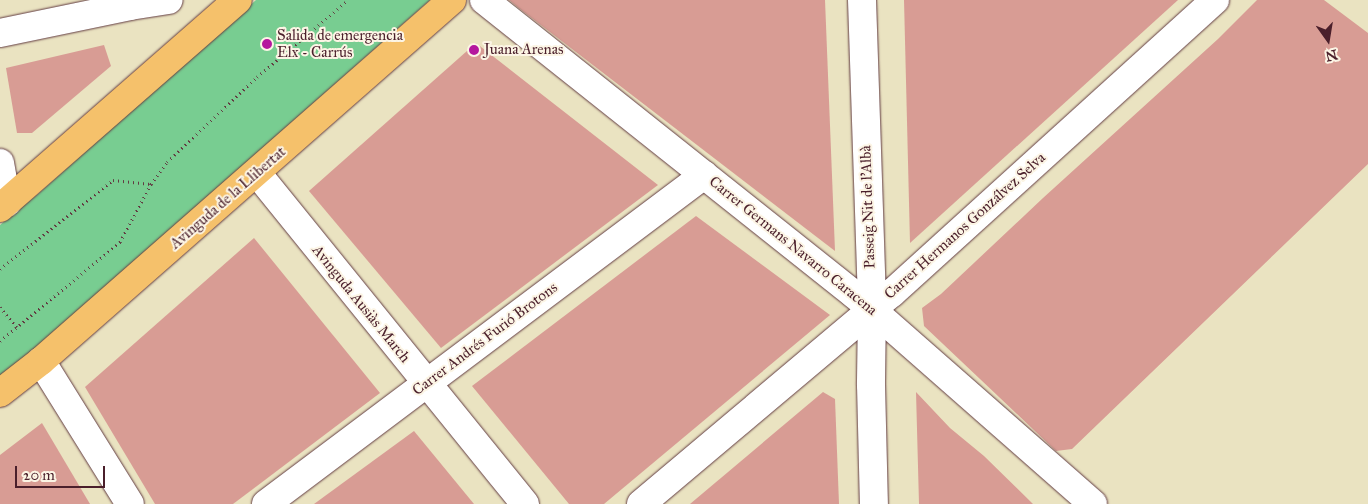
<!DOCTYPE html>
<html>
<head>
<meta charset="utf-8">
<style>
	body { margin:0 }
	#map { position:relative; width:1368px; height:504px; overflow:hidden; background:#eae3c1; font-family:"IM FELL Great Primer",serif }
	div>[style] { position:absolute }
	[style*='--x'] { left:calc(var(--x)*1px); top:calc(var(--y)*1px); width:calc(var(--w)*1px); rotate:calc(var(--a)*1deg) }
	.green>* { inset:0; background:#78cd91 }
	.building>* { inset:0; background:#d89c94 }
	.path>* { height:3px; margin-top:-1.5px; transform-origin:0; background:repeating-linear-gradient(90deg,#623c42 0 1px,transparent 0 5px) }
	.roads { filter:drop-shadow(0 0 1px #623c42) drop-shadow(0 0 1px #623c42) }
	.street>* { height:28px; margin:-14px; padding:0 14px; transform-origin:14px; border-radius:14px; background:#fff }
	.highway>* { height:28px; margin:-14px; padding:0 14px; transform-origin:14px; border-radius:14px; background:#f5c16b }
	.dots>* { width:14px; height:14px; translate:-50% -50%; box-sizing:border-box; border:2px solid #fcf5e5; border-radius:50% }
	span { translate:-50% -50%; white-space:nowrap; text-align:center; line-height:1.15; -webkit-text-stroke:4px #fcf5e5; paint-order:stroke }
	.poi-label { font-size:15px; color:#4a1f2b }
	.left { translate:0 -50%; text-align:left }
	.street-label { font-size:15px; color:#4a1f2b }
	.north { position:absolute; left:1303px; top:15px; width:50px; height:50px; -webkit-text-stroke:4px #fcf5e5; paint-order:stroke; rotate:167deg; font-size:14px; font-weight:700; line-height:20px; text-align:center; color:#4a1f2b }
	.north::after { content:''; display:block; margin:auto; width:18px; height:22px; background:#4a1f2b; clip-path:polygon(50% 0,100% 100%,50% 72%,0 100%) }
	.scale { position:absolute; left:15px; top:466px; width:90px; height:22px; box-sizing:border-box; border:2px solid #4a1f2b; border-top:0; padding-left:6px; font-size:15px; line-height:18px; white-space:nowrap; color:#4a1f2b; -webkit-text-stroke:4px #fcf5e5; paint-order:stroke }
</style>
</head>
<body>
<div id="map">
	<div class="green">
		<i style="clip-path:polygon(256px 0,430px 0,0 380px,0 225px,38px 194px)"></i>
	</div>
	<div class="building">
		<i style="clip-path:polygon(509px 0,825px 0,835px 251px,520px 9px)"></i>
		<i style="clip-path:polygon(904px 0,1178px 0,910px 243px)"></i>
		<i style="clip-path:polygon(1257px 0,1324px 0,1368px 33px,1368px 164px,1072px 449px,1056px 451px,924px 326px,922px 308px,941px 294px,1043px 198px,1218px 39px)"></i>
		<i style="clip-path:polygon(476px 43px,658px 185px,441px 348px,309px 191px)"></i>
		<i style="clip-path:polygon(104px 45px,111px 66px,32px 133px,17px 133px,6px 68px)"></i>
		<i style="clip-path:polygon(696px 216px,830px 315px,604px 504px,569px 504px,472px 386px)"></i>
		<i style="clip-path:polygon(254px 238px,380px 393px,233px 504px,155px 504px,85px 387px)"></i>
		<i style="clip-path:polygon(823px 392px,835px 399px,839px 504px,690px 504px)"></i>
		<i style="clip-path:polygon(916px 392px,950px 428px,984px 456px,1033px 504px,919px 504px)"></i>
		<i style="clip-path:polygon(42px 423px,90px 504px,0 504px,0 455px)"></i>
		<i style="clip-path:polygon(414px 431px,474px 504px,314px 504px)"></i>
	</div>
	<div class="path">
		<i style="--x:0;--y:269;--w:144;--a:-38.2"></i>
		<i style="--x:113;--y:180;--w:38;--a:6"></i>
		<i style="--x:0;--y:307;--w:26;--a:50"></i>
		<i style="--x:0;--y:341;--w:156;--a:-39.5"></i>
		<i style="--x:120;--y:242;--w:66;--a:-61.9"></i>
		<i style="--x:151;--y:184;--w:27;--a:-54"></i>
		<i style="--x:167;--y:162;--w:124;--a:-43.4"></i>
		<i style="--x:257;--y:77;--w:119;--a:-40.2"></i>
	</div>
	<div class="roads">
		<div class="street">
			<i style="--x:484;--y:0;--w:473;--a:38.5"></i>
			<i style="--x:854;--y:294;--w:318;--a:41.3"></i>
			<i style="--x:862;--y:0;--w:309;--a:88.1"></i>
			<i style="--x:872;--y:309;--w:76;--a:90.8"></i>
			<i style="--x:871;--y:385;--w:119;--a:88.6"></i>
			<i style="--x:0;--y:33;--w:133;--a:-11.7"></i>
			<i style="--x:130;--y:6;--w:39;--a:-9"></i>
			<i style="--x:0;--y:163;--w:40;--a:80"></i>
			<i style="--x:257;--y:173;--w:426;--a:51"></i>
			<i style="--x:41;--y:361;--w:168;--a:58.1"></i>
			<i style="--x:266;--y:504;--w:548;--a:-36.91"></i>
			<i style="--x:641;--y:504;--w:328;--a:-40.1"></i>
			<i style="--x:892;--y:293;--w:436;--a:-42.2"></i>
		</div>
		<div class="highway">
			<i style="--x:0;--y:208;--w:316;--a:-41.2"></i>
			<i style="--x:0;--y:393;--w:52;--a:-38"></i>
			<i style="--x:41;--y:361;--w:547;--a:-41.29"></i>
		</div>
	</div>
	<div class="dots">
		<i style="left:267px;top:44px;background:#b5179e"></i>
		<i style="left:474px;top:50px;background:#b5179e"></i>
	</div>
	<div class="poi-label">
		<span class="left" style="left:277px;top:44px">Salida de emergencia<br>Elx - Carrús</span>
		<span class="left" style="left:484px;top:50px">Juana Arenas</span>
	</div>
	<div class="street-label">
		<span style="left:228px;top:198px;rotate:-41deg">Avinguda de la Llibertat</span>
		<span style="left:868px;top:207px;rotate:-92deg">Passeig Nit de l'Albà</span>
		<span style="left:965px;top:226px;rotate:-42deg">Carrer Hermanos Gonzálvez Selva</span>
		<span style="left:793px;top:246px;rotate:39deg">Carrer Germans Navarro Caracena</span>
		<span style="left:361px;top:304px;rotate:51deg">Avinguda Ausiàs March</span>
		<span style="left:485px;top:339px;rotate:-37deg">Carrer Andrés Furió Brotons</span>
	</div>
	<div class="north">N</div>
	<div class="scale">20 m</div>
</div>
</body>
</html>
